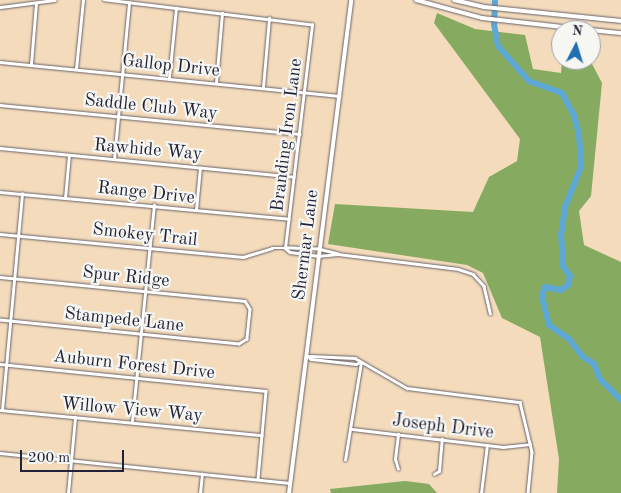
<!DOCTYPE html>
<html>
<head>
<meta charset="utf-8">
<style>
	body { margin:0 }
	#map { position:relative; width:621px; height:493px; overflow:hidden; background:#f3dbbc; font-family:"Old Standard TT",serif }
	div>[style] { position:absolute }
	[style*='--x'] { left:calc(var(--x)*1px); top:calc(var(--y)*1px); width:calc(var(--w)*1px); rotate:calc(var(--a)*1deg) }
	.forest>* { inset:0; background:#86aa5f }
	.river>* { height:6px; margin:-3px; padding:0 3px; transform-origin:3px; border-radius:3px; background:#5da8d5 }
	.roads { filter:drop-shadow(0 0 1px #6b6368) drop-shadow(0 0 1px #6b6368) }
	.minor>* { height:2.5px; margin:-1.25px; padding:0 1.25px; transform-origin:1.25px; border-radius:1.25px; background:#fff }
	.tertiary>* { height:4px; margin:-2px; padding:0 2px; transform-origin:2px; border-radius:2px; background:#fff }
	span { translate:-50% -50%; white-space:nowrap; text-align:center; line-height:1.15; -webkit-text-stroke:4.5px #f6f6f2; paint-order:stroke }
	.street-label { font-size:18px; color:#22223b }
	.north { position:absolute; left:551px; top:20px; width:50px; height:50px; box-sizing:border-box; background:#f6f6f2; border:1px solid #a1a1a9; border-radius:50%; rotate:5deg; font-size:14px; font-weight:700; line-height:20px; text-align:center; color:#22223b }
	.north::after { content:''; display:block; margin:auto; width:18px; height:22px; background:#1f6fb2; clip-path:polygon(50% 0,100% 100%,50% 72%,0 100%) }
	.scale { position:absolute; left:20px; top:450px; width:104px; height:22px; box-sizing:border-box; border:2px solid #22223b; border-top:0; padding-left:6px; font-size:15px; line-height:18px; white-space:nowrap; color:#22223b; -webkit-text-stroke:4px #f6f6f2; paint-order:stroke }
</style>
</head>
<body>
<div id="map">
	<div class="forest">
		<i style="clip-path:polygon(437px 13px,475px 29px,525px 35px,533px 69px,561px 73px,562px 60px,590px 60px,602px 83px,591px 196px,579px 211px,584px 245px,621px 262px,621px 493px,557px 493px,559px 459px,540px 337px,502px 318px,483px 273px,467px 265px,328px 244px,335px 204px,473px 212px,489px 177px,517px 161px,520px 139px,434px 23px)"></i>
		<i style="clip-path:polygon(405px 481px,429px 484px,437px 493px,331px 493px,330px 489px)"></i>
	</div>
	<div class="river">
		<i style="--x:495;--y:0;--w:24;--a:92"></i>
		<i style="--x:494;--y:24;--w:22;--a:80"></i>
		<i style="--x:498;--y:46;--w:47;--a:48.5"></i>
		<i style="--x:529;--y:81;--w:35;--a:20"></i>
		<i style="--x:562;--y:93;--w:26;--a:62"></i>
		<i style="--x:574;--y:116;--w:20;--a:75"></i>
		<i style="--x:579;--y:135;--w:32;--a:86"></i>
		<i style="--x:581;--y:167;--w:43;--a:111.8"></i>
		<i style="--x:565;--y:207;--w:27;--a:98"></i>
		<i style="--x:561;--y:234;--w:32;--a:86"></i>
		<i style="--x:563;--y:266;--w:12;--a:55"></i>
		<i style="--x:570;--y:276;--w:9;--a:103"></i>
		<i style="--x:568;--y:285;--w:9;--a:144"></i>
		<i style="--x:561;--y:290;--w:16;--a:-169"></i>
		<i style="--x:545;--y:287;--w:2;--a:117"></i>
		<i style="--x:544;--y:289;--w:8;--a:104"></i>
		<i style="--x:542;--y:297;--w:29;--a:76"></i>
		<i style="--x:549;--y:325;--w:24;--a:35"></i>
		<i style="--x:569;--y:339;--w:23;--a:52"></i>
		<i style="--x:583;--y:357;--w:13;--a:32"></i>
		<i style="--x:594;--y:364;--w:16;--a:68"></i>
		<i style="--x:600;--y:379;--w:30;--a:45"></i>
	</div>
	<div class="roads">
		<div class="minor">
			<i style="--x:0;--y:7;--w:55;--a:-7.3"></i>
			<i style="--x:0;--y:62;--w:341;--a:5.7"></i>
			<i style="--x:31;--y:64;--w:61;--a:-85.3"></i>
			<i style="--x:76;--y:69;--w:69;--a:-84.2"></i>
			<i style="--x:169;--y:78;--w:70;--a:-84.3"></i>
			<i style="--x:216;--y:83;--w:70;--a:-85.1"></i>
			<i style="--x:263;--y:87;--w:69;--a:-85"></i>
			<i style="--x:0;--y:105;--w:301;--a:5.5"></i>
			<i style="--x:0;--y:148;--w:295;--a:5.6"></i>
			<i style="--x:114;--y:159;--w:157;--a:-84.5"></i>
			<i style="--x:0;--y:192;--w:290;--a:5.3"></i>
			<i style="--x:65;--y:198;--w:43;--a:-84.7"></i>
			<i style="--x:196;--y:210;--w:42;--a:-84.6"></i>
			<i style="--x:0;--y:234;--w:244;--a:5.4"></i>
			<i style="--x:243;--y:257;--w:30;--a:-17"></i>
			<i style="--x:272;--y:248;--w:13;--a:0"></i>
			<i style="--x:285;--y:248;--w:225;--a:-83.1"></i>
			<i style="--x:312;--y:25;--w:209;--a:-173.1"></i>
			<i style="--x:338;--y:254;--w:21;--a:-166"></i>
			<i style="--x:318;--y:249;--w:33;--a:-178"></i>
			<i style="--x:285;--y:248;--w:6;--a:39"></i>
			<i style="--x:290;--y:252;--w:27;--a:8"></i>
			<i style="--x:317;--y:256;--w:21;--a:-5"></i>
			<i style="--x:338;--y:254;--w:121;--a:7.1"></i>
			<i style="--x:458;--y:269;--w:16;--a:18"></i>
			<i style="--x:473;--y:274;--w:16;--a:47"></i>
			<i style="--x:484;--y:286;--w:28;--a:77"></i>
			<i style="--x:0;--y:277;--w:246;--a:5.6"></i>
			<i style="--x:245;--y:301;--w:9;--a:58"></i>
			<i style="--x:250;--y:309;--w:30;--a:96"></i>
			<i style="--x:247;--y:339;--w:9;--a:148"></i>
			<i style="--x:239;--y:344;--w:240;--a:-174.3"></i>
			<i style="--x:308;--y:356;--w:4;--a:45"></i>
			<i style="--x:311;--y:359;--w:45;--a:6.3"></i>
			<i style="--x:356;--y:364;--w:4;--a:-27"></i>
			<i style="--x:310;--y:356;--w:45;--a:2.5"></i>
			<i style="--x:355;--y:358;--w:60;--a:30"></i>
			<i style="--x:407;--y:388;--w:114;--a:7.1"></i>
			<i style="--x:520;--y:402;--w:51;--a:76.5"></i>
			<i style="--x:532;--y:452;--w:41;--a:95.6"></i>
			<i style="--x:0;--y:364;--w:267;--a:5.8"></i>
			<i style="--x:266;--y:391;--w:88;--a:95.2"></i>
			<i style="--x:0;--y:410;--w:263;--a:5.5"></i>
			<i style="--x:2;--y:410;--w:217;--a:-84.7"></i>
			<i style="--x:132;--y:421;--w:217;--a:-84.2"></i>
			<i style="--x:352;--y:429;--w:152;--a:6.8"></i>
			<i style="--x:503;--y:447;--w:27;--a:-6"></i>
			<i style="--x:0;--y:453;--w:291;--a:5.9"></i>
			<i style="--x:345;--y:460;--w:99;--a:-80.7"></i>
			<i style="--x:398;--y:469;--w:10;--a:-107"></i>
			<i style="--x:395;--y:459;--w:25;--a:-83"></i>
			<i style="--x:434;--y:474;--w:6;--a:-31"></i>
			<i style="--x:439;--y:471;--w:32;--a:-85"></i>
			<i style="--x:68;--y:493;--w:76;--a:-84.7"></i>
			<i style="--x:200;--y:493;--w:19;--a:-84"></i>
			<i style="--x:481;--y:493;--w:48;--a:-82.9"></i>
		</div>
		<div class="tertiary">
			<i style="--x:416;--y:0;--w:68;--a:15.3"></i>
			<i style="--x:482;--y:18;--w:108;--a:6.4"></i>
			<i style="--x:454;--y:0;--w:31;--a:13"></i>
			<i style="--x:484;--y:7;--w:138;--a:5.8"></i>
			<i style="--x:591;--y:30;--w:30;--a:6"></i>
			<i style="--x:289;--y:493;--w:497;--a:-82.8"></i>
		</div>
	</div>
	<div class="street-label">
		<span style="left:171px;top:66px;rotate:6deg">Gallop Drive</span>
		<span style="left:151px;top:107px;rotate:6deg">Saddle Club Way</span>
		<span style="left:287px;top:135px;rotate:-83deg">Branding Iron Lane</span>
		<span style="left:148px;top:150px;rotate:5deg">Rawhide Way</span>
		<span style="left:146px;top:193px;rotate:6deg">Range Drive</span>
		<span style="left:145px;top:235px;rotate:6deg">Smokey Trail</span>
		<span style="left:306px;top:245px;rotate:-83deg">Shermar Lane</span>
		<span style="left:126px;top:277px;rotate:6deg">Spur Ridge</span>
		<span style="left:124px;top:320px;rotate:6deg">Stampede Lane</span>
		<span style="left:134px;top:365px;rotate:6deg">Auburn Forest Drive</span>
		<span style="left:132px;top:410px;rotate:5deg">Willow View Way</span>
		<span style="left:443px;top:427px;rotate:7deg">Joseph Drive</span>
	</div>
	<div class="north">N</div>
	<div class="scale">200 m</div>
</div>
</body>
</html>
